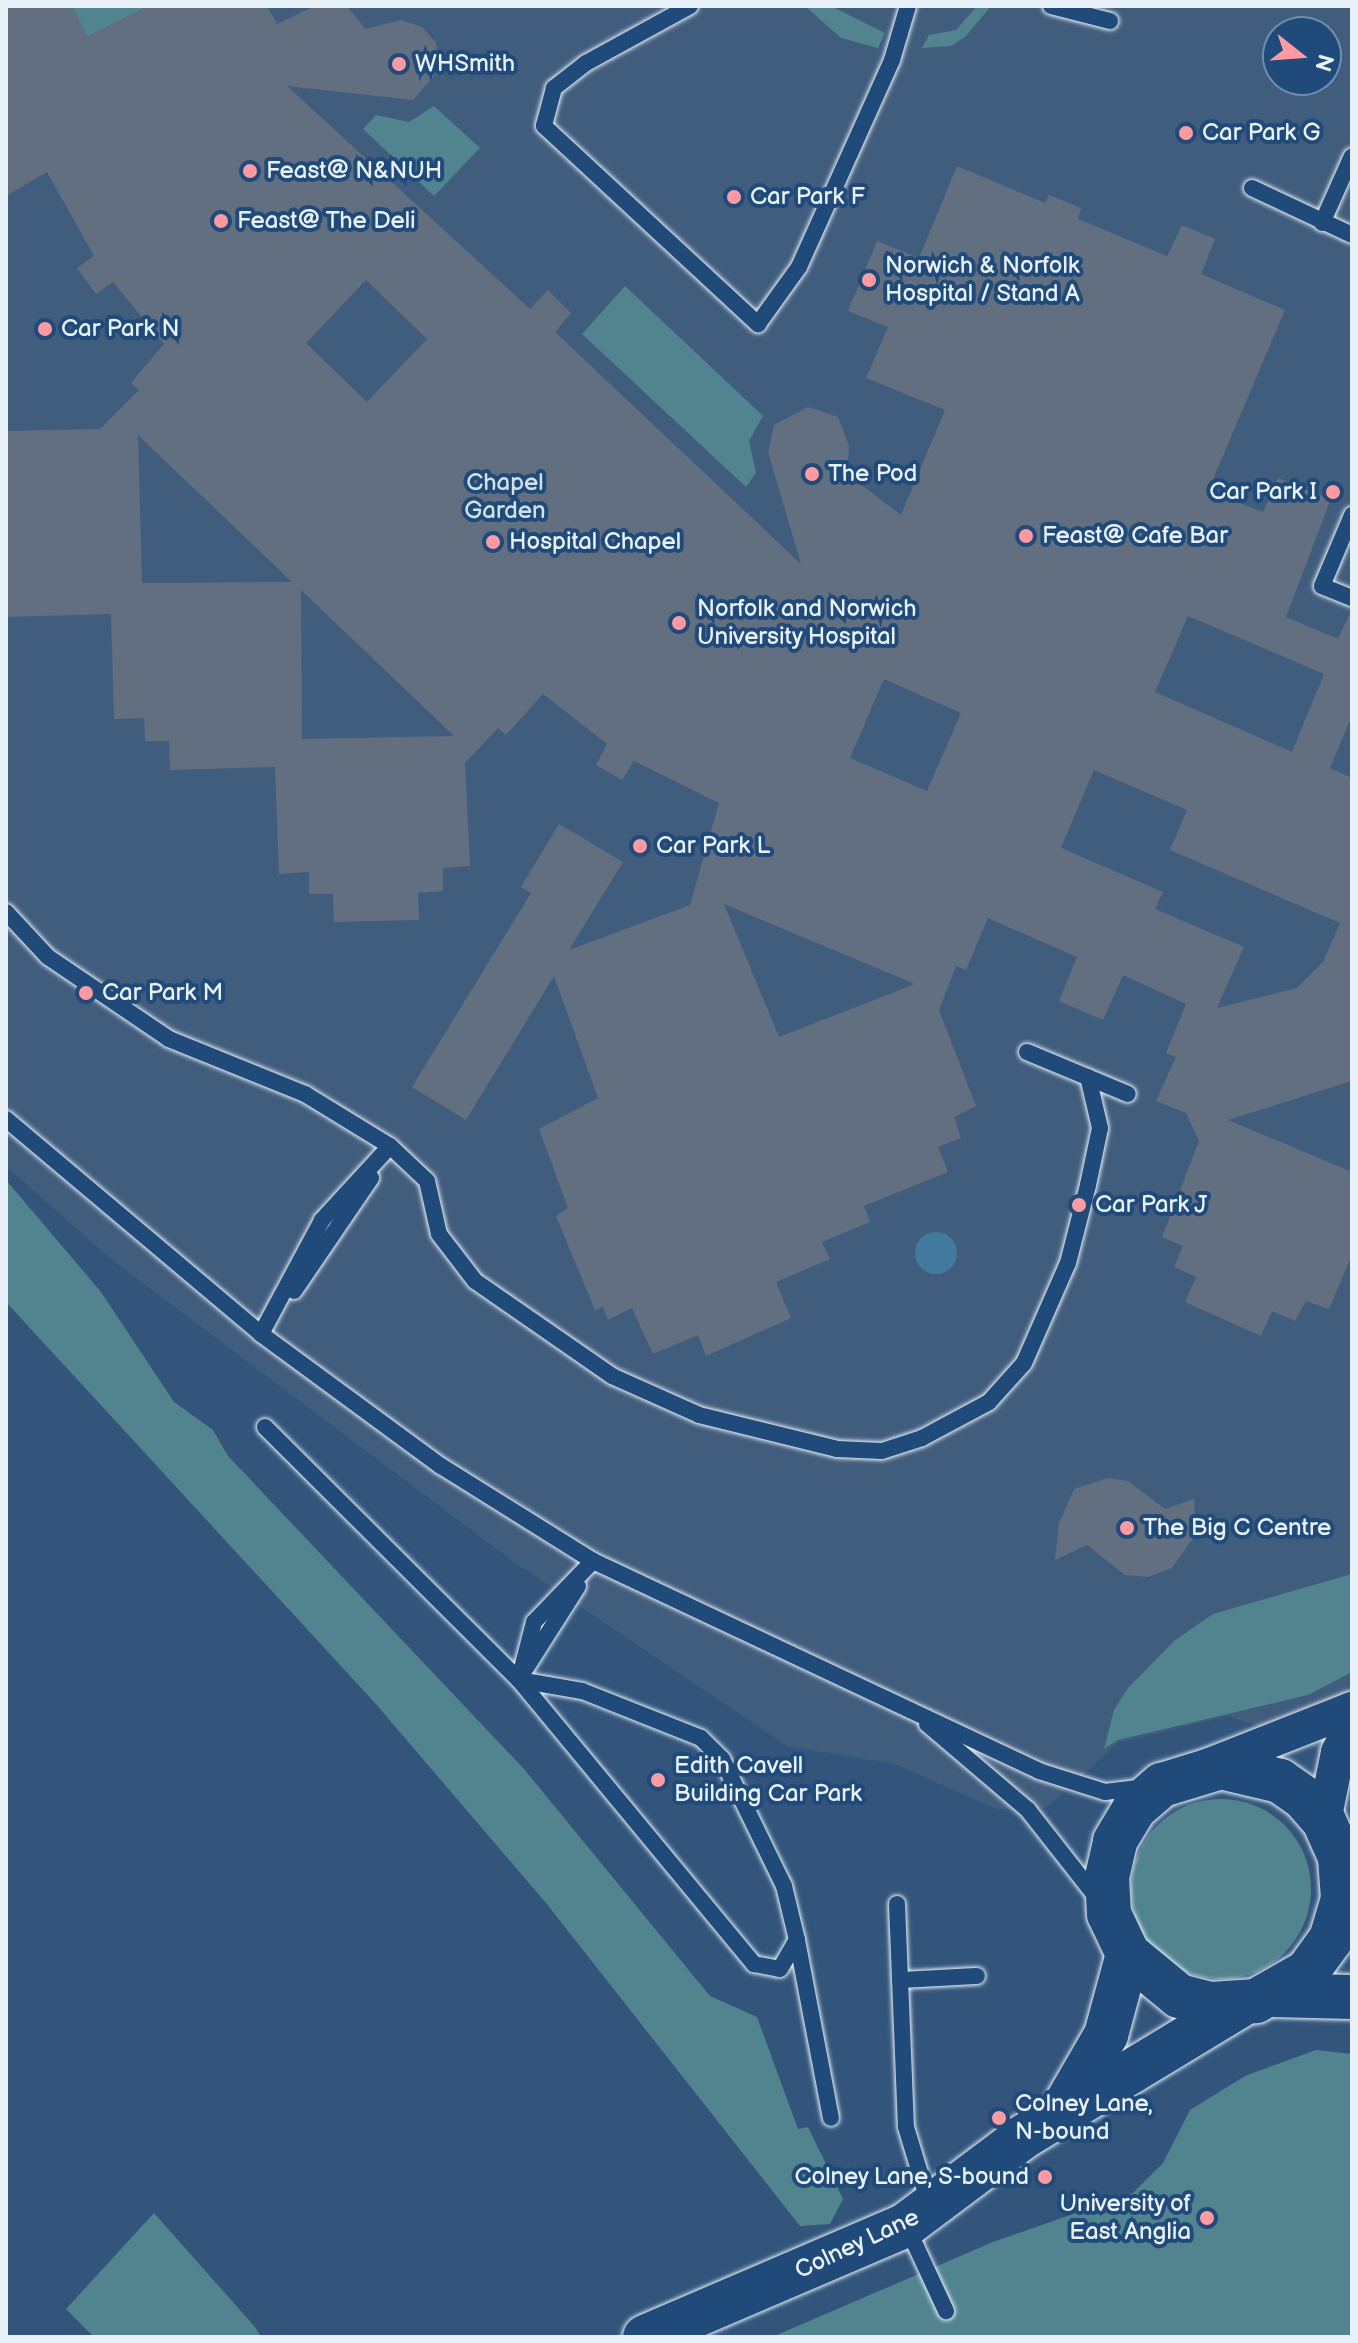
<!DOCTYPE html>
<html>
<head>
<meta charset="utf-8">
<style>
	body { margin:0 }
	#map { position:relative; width:1358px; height:2343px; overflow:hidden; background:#33557c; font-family:"Balsamiq Sans",sans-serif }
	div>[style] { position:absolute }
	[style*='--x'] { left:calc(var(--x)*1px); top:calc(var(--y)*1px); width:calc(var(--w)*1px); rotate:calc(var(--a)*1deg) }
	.built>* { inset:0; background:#415d7e }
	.green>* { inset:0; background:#51848f }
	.round { border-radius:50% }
	.water>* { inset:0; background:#437a9f }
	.building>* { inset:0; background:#626f81 }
	.roads { filter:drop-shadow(0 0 2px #e8f1f8) drop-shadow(0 0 2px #e8f1f8) }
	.lane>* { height:16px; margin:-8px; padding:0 8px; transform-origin:8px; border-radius:8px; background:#1f4a7a }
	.street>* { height:34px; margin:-17px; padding:0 17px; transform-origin:17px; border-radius:17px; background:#1f4a7a }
	.secondary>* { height:44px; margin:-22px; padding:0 22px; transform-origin:22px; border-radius:22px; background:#1f4a7a }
	.dots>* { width:22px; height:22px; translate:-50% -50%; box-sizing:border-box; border:4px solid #1f4a7a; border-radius:50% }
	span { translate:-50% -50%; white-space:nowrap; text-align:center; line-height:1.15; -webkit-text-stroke:8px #1f4a7a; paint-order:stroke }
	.poi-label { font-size:24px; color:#e8f1f8 }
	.left { translate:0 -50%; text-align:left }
	.right { translate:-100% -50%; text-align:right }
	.park-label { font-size:24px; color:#d1e1e8 }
	.street-label { font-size:24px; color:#e8f1f8 }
	.frame { position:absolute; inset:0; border:8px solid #e8f1f8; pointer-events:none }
	.north { position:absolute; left:1262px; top:16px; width:80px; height:80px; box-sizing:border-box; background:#1f4a7a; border:2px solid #6f8dac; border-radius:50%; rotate:107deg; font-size:22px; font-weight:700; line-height:32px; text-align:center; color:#e8f1f8 }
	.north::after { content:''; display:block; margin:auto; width:28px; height:36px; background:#ff9aa2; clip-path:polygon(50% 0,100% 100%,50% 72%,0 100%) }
</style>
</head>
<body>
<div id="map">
	<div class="built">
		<i style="clip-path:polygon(evenodd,6px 6px,1352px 6px,1352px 1782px,1310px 1744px,1228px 1716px,1118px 1743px,1046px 1808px,996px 1809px,895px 1764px,787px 1746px,510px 1559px,111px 1259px,6px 1166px,6px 6px,1278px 32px,1326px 32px,1326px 80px,1278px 80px,1278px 32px)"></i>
	</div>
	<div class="green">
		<i style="clip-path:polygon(72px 6px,149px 6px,87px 37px)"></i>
		<i style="clip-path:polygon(805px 6px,831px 6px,885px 33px,878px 48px,841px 38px)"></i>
		<i style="clip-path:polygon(977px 6px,991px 6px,965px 37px,951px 46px,922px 48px,929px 35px,956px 30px)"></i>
		<i style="clip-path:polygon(434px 106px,480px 148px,434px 196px,363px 129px,376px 115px,409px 122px)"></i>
		<i style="clip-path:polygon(625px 286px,763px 416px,749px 441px,756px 473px,746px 487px,582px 334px)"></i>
		<i style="clip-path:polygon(6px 1180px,101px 1292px,174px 1402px,213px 1430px,228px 1456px,524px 1769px,710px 1996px,757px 2017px,798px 2129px,808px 2127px,843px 2199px,830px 2224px,800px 2226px,546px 1903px,375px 1703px,6px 1302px)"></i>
		<i style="clip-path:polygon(1352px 1574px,1352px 1672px,1308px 1695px,1118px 1740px,1104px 1749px,1114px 1710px,1128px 1688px,1174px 1641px,1213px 1614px)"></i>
		<i class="round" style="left:1131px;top:1799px;width:180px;height:180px"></i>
		<i style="clip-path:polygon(1316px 2050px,1352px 2054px,1352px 2337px,772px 2337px,993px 2242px,1133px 2193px,1163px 2163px,1190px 2110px,1245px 2076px)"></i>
		<i style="clip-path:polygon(154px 2213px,255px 2327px,261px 2337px,94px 2337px,66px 2309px)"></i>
	</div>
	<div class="water">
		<i class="round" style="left:915px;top:1232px;width:42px;height:42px"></i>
	</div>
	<div class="building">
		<i style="clip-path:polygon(evenodd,6px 6px,72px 6px,87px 37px,149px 6px,267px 6px,277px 24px,315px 6px,347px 6px,365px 29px,401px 20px,422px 27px,436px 43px,439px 70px,413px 100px,287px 86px,530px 309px,548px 290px,571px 313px,555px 332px,801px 564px,768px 452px,774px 425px,808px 407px,838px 417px,849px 446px,847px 474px,901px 515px,945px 410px,866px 378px,888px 327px,848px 311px,877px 241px,919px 258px,957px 166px,1045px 203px,1049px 195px,1081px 208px,1078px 219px,1167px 256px,1182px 225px,1215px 239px,1201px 274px,1285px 310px,1208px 491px,1263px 512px,1278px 478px,1331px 499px,1286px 617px,1338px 639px,1352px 609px,1352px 716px,1330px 768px,1352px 778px,1352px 1081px,1228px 1120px,1352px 1172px,1352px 1255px,1329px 1309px,1306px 1301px,1295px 1321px,1272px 1311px,1261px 1336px,1185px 1302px,1196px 1277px,1174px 1267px,1183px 1246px,1162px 1237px,1199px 1141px,1186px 1113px,1156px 1101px,1176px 1057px,1166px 1053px,1186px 1004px,1123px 975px,1103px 1020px,1059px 1001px,1077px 957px,988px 918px,966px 970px,956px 966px,939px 1010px,976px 1106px,954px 1117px,961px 1138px,938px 1147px,948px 1172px,864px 1206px,870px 1222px,822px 1242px,830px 1259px,776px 1282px,791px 1318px,706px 1356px,698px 1335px,653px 1354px,632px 1308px,608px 1320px,603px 1307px,595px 1310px,556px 1216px,568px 1208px,539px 1129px,598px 1098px,554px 976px,466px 1120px,412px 1087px,531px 893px,521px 887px,559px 824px,623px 862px,569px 950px,690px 905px,719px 803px,634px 761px,622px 780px,596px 765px,607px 744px,543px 694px,506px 735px,498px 728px,465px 763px,470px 866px,443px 868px,443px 891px,418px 893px,419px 920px,334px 922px,333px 894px,309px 894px,309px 872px,279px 874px,275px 767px,170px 770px,169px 741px,145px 741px,144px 718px,114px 719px,111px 614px,6px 617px,6px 431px,100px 429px,139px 390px,131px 383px,164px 344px,113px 282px,96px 294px,77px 268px,94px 256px,47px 172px,6px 196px,6px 6px,366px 280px,427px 339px,367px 402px,306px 343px,366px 280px,6px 6px,138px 435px,292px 582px,142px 583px,138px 435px,6px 6px,301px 590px,454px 736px,302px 739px,301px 590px,6px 6px,1188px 616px,1324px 674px,1292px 752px,1155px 692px,1188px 616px,6px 6px,884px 679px,961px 713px,927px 791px,850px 758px,884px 679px,6px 6px,1094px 770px,1187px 810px,1170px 850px,1340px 923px,1323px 962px,1297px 988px,1217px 1008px,1244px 947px,1155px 909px,1163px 892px,1061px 848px,1094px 770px,6px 6px,724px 904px,915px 984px,779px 1037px,724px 904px)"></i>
		<i style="clip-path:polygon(1108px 1478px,1128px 1481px,1165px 1509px,1194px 1499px,1196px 1534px,1172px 1568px,1148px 1577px,1125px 1575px,1087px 1545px,1055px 1560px,1059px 1523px,1074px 1489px)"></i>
	</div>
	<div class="roads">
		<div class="lane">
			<i style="--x:690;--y:6;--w:119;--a:151.3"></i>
			<i style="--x:586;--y:63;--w:41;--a:142"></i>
			<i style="--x:554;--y:88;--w:39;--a:105"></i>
			<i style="--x:544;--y:126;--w:292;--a:42.8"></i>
			<i style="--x:758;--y:324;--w:70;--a:-54.3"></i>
			<i style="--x:799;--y:267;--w:227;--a:-65.8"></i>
			<i style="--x:892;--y:60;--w:56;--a:-73.5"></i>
			<i style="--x:1051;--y:6;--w:61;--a:14.3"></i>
			<i style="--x:1252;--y:188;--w:110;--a:25.2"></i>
			<i style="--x:1322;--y:223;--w:73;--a:-65.9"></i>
			<i style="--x:1352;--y:515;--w:77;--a:112.9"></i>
			<i style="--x:1322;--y:586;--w:32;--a:22"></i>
			<i style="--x:6;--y:912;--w:62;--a:47"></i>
			<i style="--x:48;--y:957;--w:146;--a:34.1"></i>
			<i style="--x:169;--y:1039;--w:147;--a:22"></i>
			<i style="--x:305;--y:1094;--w:100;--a:31.5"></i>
			<i style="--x:390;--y:1146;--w:51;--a:43.4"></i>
			<i style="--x:427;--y:1181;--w:54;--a:77.2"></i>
			<i style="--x:439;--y:1234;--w:59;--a:52.5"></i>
			<i style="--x:475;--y:1281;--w:167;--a:34.7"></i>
			<i style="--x:612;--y:1376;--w:95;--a:24.1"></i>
			<i style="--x:699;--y:1415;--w:142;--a:13.8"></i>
			<i style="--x:837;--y:1449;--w:45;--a:2.5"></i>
			<i style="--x:882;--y:1451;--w:42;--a:-18"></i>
			<i style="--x:922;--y:1438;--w:76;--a:-28.2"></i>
			<i style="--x:989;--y:1402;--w:52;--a:-48.1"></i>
			<i style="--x:1024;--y:1363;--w:109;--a:-66.3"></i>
			<i style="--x:1068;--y:1263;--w:81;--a:-75.6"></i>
			<i style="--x:1088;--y:1185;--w:58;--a:-78.1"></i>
			<i style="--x:1100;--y:1128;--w:52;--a:-103.2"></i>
			<i style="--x:1027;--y:1052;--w:109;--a:22.6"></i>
			<i style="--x:6;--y:1119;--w:334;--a:40.1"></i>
			<i style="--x:261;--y:1334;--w:223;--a:36.3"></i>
			<i style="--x:441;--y:1466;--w:179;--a:32"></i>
			<i style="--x:593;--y:1561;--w:493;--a:25.2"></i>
			<i style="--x:1039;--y:1771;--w:69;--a:17.7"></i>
			<i style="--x:1105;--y:1792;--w:39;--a:-7"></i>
			<i style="--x:294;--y:1291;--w:137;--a:-55.7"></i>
			<i style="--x:261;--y:1334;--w:129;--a:-61.8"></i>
			<i style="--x:322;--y:1220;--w:100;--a:-47.4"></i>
			<i style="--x:265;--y:1427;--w:359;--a:44.9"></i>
			<i style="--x:519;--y:1680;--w:369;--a:50.4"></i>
			<i style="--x:754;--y:1964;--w:26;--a:11"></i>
			<i style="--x:780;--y:1969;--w:34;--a:-60"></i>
			<i style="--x:797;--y:1940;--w:56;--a:-103.5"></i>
			<i style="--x:784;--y:1886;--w:141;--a:-116"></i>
			<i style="--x:722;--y:1759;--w:30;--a:-135"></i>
			<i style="--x:701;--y:1738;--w:128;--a:-158.4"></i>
			<i style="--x:582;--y:1691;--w:64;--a:-170.1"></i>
			<i style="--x:526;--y:1668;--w:97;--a:-57.6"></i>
			<i style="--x:519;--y:1680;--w:60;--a:-75.5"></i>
			<i style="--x:534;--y:1622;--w:85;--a:-46"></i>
			<i style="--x:927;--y:1724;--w:133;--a:40.4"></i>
			<i style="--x:1028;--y:1810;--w:112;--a:51.9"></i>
			<i style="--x:897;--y:1904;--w:223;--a:87.7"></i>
			<i style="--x:906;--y:2127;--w:79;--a:73.2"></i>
			<i style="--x:797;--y:1940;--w:181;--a:79.2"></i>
			<i style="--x:900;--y:1980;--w:77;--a:-3"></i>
			<i style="--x:907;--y:2227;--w:93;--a:65.1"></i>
		</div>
		<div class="street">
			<i style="--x:1207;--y:1766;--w:156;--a:-21.5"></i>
			<i style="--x:1324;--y:1821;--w:70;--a:-78.5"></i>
			<i style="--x:1338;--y:1752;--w:30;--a:-63"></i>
		</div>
		<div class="secondary">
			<i style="--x:1340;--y:1858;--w:41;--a:85.8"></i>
			<i style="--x:1343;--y:1899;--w:42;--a:106.7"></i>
			<i style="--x:1331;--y:1939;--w:41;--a:126"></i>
			<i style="--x:1307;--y:1972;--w:59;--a:150.4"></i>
			<i style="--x:1256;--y:2001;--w:45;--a:176.2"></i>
			<i style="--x:1211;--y:2004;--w:33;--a:-166"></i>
			<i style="--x:1179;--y:1996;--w:66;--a:-140.5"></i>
			<i style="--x:1128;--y:1954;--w:44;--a:-115.4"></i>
			<i style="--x:1109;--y:1914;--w:37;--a:-93"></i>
			<i style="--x:1107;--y:1877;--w:37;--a:-77"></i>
			<i style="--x:1115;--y:1841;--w:37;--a:-59"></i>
			<i style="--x:1134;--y:1809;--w:37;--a:-41"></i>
			<i style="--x:1162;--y:1785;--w:62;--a:-17"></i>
			<i style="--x:1221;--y:1767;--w:61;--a:13.3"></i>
			<i style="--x:1280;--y:1781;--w:29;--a:35"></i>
			<i style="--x:1304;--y:1798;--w:30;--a:49"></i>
			<i style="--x:1324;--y:1821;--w:69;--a:66"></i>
			<i style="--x:1272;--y:1995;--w:80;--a:1.4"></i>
			<i style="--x:1066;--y:2104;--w:80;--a:-59.9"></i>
			<i style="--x:1106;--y:2035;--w:84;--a:-74.8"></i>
			<i style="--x:645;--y:2337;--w:284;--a:-23.2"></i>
			<i style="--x:906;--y:2225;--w:146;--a:-36.9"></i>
			<i style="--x:1023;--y:2137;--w:258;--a:-31.2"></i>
		</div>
	</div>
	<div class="dots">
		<i style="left:399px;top:64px;background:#ff9aa2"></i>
		<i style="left:1186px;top:133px;background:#ff9aa2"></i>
		<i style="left:250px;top:171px;background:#ff9aa2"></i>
		<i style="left:734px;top:197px;background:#ff9aa2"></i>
		<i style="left:221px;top:221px;background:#ff9aa2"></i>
		<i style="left:869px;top:280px;background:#ff9aa2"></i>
		<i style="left:45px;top:329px;background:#ff9aa2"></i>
		<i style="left:812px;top:474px;background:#ff9aa2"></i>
		<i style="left:1333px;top:492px;background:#ff9aa2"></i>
		<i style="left:1026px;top:536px;background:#ff9aa2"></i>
		<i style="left:493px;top:542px;background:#ff9aa2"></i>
		<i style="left:679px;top:623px;background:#ff9aa2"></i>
		<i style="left:640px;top:846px;background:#ff9aa2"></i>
		<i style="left:86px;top:993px;background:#ff9aa2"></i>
		<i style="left:1079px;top:1205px;background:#ff9aa2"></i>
		<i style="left:1127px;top:1528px;background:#ff9aa2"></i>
		<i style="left:658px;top:1780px;background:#ff9aa2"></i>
		<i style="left:999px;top:2118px;background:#ff9aa2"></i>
		<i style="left:1045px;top:2177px;background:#ff9aa2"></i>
		<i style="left:1207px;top:2218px;background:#ff9aa2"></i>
	</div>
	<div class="poi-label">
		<span class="left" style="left:415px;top:64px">WHSmith</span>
		<span class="left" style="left:1202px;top:133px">Car Park G</span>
		<span class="left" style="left:266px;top:171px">Feast@ N&amp;NUH</span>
		<span class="left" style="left:750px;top:197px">Car Park F</span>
		<span class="left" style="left:237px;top:221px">Feast@ The Deli</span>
		<span class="left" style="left:885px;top:280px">Norwich &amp; Norfolk<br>Hospital / Stand A</span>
		<span class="left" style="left:61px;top:329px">Car Park N</span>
		<span class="left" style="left:828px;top:474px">The Pod</span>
		<span class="right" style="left:1317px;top:492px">Car Park I</span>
		<span class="left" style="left:1042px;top:536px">Feast@ Cafe Bar</span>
		<span class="left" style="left:509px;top:542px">Hospital Chapel</span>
		<span class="left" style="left:697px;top:623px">Norfolk and Norwich<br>University Hospital</span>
		<span class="left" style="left:656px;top:846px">Car Park L</span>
		<span class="left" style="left:102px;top:993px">Car Park M</span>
		<span class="left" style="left:1095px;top:1205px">Car Park J</span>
		<span class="left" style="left:1143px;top:1528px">The Big C Centre</span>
		<span class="left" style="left:674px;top:1780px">Edith Cavell<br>Building Car Park</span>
		<span class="left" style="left:1015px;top:2118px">Colney Lane,<br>N-bound</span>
		<span class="right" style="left:1029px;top:2177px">Colney Lane, S-bound</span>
		<span class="right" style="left:1191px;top:2218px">University of<br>East Anglia</span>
	</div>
	<div class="park-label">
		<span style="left:505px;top:497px">Chapel<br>Garden</span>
	</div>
	<div class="street-label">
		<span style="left:857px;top:2244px;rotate:-25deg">Colney Lane</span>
	</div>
	<div class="frame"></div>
	<div class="north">N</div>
</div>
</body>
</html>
